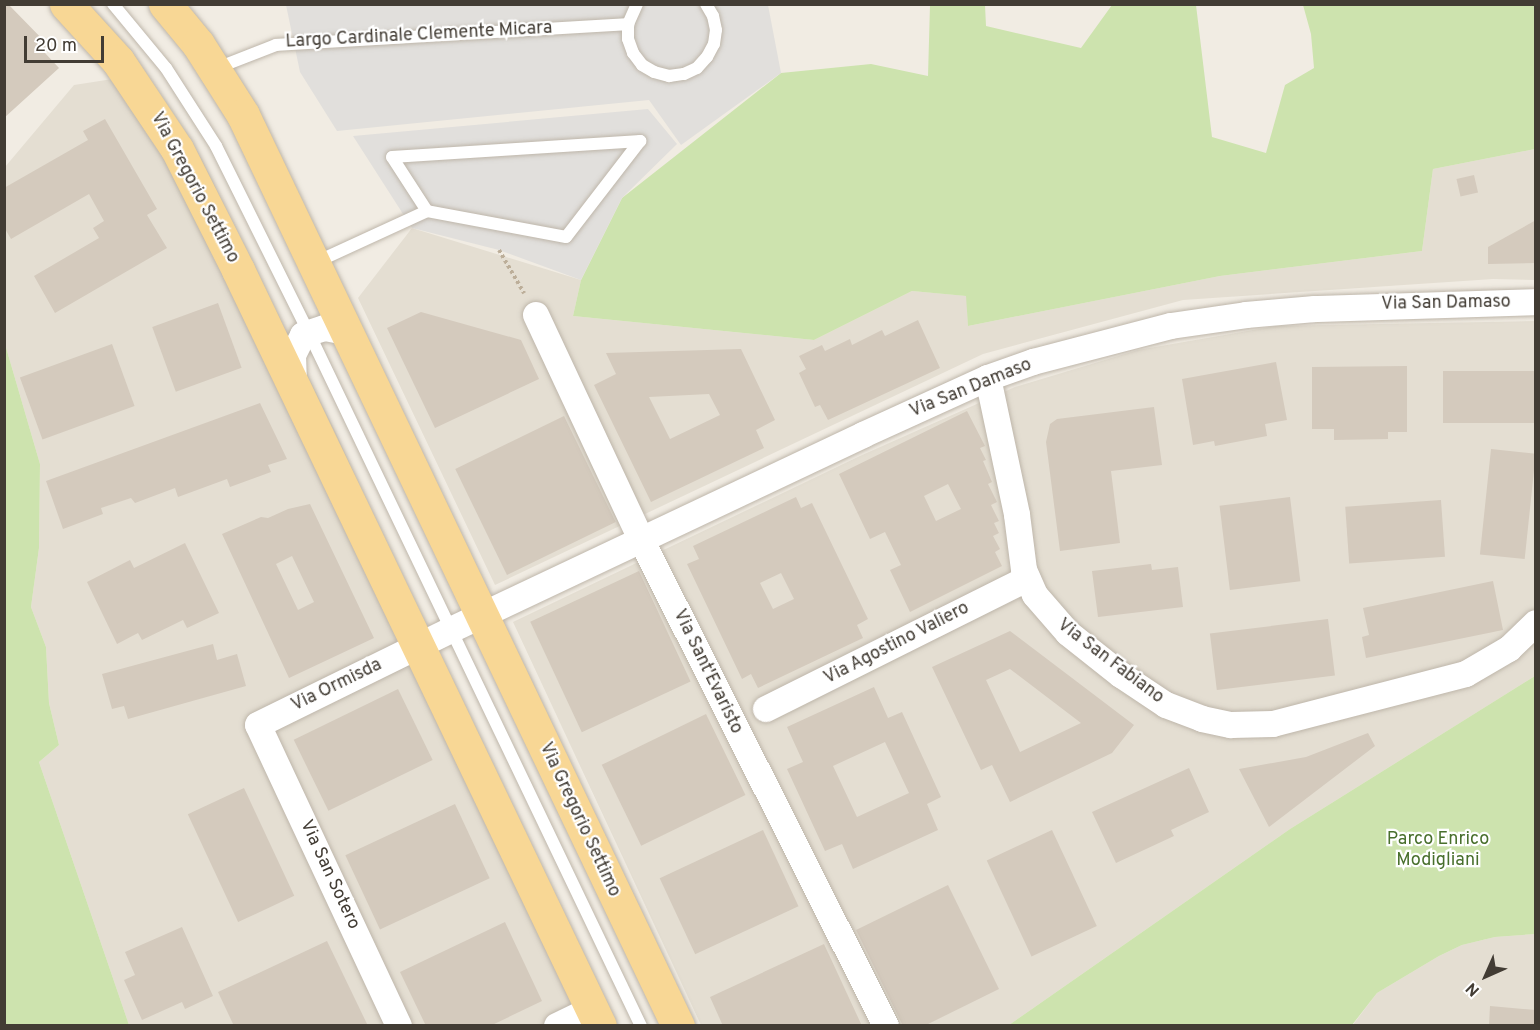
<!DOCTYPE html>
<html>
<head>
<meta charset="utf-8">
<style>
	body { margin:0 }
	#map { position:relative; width:1540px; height:1030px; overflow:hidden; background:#f1ece3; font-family:Overpass,sans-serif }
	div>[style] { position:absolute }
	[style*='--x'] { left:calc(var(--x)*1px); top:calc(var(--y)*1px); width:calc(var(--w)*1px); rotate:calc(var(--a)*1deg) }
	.residential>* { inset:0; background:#e4ded2 }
	.green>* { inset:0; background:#cde3ae }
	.parking>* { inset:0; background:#e1dfdc }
	.building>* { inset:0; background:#d4cabd; transform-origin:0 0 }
	.path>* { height:4px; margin-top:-2px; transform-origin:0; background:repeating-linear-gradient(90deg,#bcae99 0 3px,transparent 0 6px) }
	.roads { filter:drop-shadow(0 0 2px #beb6aa) drop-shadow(0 0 2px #beb6aa) }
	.lane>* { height:12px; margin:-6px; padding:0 6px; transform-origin:6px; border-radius:6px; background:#fff }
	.street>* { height:26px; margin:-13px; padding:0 13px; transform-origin:13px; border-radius:13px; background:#fff }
	.primary>* { height:33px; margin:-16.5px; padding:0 16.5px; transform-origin:16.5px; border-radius:16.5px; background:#f8d795 }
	span { translate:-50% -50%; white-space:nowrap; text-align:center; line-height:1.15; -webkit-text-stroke:4.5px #fff; paint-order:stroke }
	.street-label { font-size:18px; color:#423c34 }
	.park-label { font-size:18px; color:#486f2c }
	.frame { position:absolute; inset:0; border:6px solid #423c34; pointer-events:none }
	.north { position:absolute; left:1456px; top:946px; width:60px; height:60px; -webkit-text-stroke:4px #fff; paint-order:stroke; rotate:225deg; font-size:16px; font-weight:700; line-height:24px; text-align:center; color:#423c34 }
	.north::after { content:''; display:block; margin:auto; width:21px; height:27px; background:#423c34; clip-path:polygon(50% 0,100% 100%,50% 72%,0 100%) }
	.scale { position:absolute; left:24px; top:36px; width:80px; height:27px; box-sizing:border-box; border:3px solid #423c34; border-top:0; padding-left:8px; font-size:18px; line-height:21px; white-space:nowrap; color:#423c34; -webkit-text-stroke:4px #fff; paint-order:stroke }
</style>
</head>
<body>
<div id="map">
	<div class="residential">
		<i style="clip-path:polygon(145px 74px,201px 158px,336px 433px,399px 574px,617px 1025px,129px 1025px,39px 762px,59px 745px,49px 703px,46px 647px,31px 607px,39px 548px,40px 464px,5px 344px,5px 167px,74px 85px)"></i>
		<i style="clip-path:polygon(1535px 149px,1535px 280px,1493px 279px,1183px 300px,983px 354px,495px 585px,358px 298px,412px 228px,581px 280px,573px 316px,814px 340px,912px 291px,967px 296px,968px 326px,1220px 276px,1422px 251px,1433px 169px)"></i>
		<i style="clip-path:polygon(1535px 321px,1535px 676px,1290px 829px,1009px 1025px,701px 1025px,513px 622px,860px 456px,1015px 387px,1138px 350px,1276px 326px)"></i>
		<i style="clip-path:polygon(1535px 934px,1535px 1025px,1352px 1026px,1377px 993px,1439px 956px,1462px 945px,1495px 937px)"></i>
	</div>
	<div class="green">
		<i style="clip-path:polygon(930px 5px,985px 5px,986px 26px,1081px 48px,1112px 5px,1196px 5px,1212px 137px,1266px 153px,1285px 85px,1314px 68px,1311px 34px,1303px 5px,1535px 5px,1535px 149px,1433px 169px,1422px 251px,1220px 276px,968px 326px,966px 296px,912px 291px,814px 340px,573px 316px,581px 280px,622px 198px,781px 73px,871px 64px,928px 76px)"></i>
		<i style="clip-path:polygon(5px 344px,40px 464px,39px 548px,31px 607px,46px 647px,49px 703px,59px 745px,39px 762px,129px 1025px,5px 1025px)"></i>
		<i style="clip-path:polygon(1535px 676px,1535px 934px,1495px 937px,1462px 945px,1439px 956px,1377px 993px,1352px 1025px,1009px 1025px,1290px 829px)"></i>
	</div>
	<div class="parking">
		<i style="clip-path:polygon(286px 5px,768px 5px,781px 73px,681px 145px,649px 100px,337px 131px,300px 72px)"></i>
		<i style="clip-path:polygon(648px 109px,677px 144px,622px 198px,581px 280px,499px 250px,412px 228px,353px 136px)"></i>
	</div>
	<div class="building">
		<i style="clip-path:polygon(8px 4px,51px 48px,45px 53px,59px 68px,4px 118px,4px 8px)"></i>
		<i style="clip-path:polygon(105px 119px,157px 209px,147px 215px,167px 248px,55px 313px,34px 276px,99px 238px,93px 228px,104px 221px,89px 194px,11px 239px,4px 227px,4px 188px,88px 140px,83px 131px)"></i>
		<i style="left:1474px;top:175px;width:18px;height:18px;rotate:77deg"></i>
		<i style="clip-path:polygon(1536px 220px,1536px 263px,1488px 264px,1488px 247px)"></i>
		<i style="left:218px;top:303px;width:69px;height:70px;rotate:70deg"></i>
		<i style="clip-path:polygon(421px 312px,521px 340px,539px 379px,435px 428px,387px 328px)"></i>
		<i style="clip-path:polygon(918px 320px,940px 368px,828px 420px,820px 405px,815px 407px,799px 373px,806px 369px,799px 356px,822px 345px,825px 351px,850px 339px,852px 345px,882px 330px,885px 336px)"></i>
		<i style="left:112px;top:344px;width:66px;height:98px;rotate:70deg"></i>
		<i style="clip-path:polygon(evenodd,741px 349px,775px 420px,756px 430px,764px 448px,651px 502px,594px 385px,616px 374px,606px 353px,741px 349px,709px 394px,720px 415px,670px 439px,649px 397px,709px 394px)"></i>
		<i style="clip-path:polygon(1276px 362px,1287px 420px,1265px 424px,1267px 436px,1215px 446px,1214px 441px,1193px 445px,1182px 379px)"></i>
		<i style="clip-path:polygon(1407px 366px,1407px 432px,1388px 432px,1388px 439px,1334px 440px,1334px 429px,1312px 429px,1312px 367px)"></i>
		<i style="left:1443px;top:371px;width:91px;height:52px"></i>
		<i style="clip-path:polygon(260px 403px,287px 459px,268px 465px,271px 472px,230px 487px,227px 479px,178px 497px,175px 488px,135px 503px,131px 498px,101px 508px,103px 514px,63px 529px,46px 481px)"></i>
		<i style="clip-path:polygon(1154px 407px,1162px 465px,1111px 471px,1120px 543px,1060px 551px,1046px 442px,1050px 424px,1057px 419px)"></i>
		<i style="clip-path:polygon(evenodd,967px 411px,985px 446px,980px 448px,986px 460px,983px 461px,992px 482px,988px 484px,997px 502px,991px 505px,999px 521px,994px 523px,999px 533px,993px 536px,1000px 549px,995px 552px,1002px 566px,910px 612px,890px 570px,901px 565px,885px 532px,870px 539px,839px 474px,967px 411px,948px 484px,961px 509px,936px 521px,924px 496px,948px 484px)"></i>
		<i style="left:564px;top:416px;width:118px;height:121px;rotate:64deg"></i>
		<i style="left:1491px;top:449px;width:45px;height:106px;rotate:6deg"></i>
		<i style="clip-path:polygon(evenodd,796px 497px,801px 508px,812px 503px,868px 619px,857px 625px,863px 638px,758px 688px,751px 674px,742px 679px,687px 564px,699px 559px,693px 546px,796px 497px,781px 573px,794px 599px,773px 609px,760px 583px,781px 573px)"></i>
		<i style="left:1290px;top:497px;width:85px;height:71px;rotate:83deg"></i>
		<i style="left:1441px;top:500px;width:57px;height:96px;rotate:86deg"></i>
		<i style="clip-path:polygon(evenodd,310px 504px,374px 638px,289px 678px,222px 534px,261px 517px,268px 518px,288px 509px,310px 504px,292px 556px,314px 602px,298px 610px,276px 564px,292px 556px)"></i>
		<i style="clip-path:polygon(185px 543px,219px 613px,187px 628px,183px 620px,142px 640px,138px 633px,117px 644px,87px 582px,130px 560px,134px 568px)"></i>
		<i style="clip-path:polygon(1151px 564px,1152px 570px,1178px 567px,1183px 607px,1098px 617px,1092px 571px)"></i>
		<i style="left:639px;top:571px;width:122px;height:120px;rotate:65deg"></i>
		<i style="clip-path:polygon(1493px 581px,1503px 630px,1366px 658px,1362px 637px,1369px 635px,1363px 608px)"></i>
		<i style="left:1328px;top:619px;width:57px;height:119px;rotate:83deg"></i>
		<i style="clip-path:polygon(evenodd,1010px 631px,1134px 725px,1112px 753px,1010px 802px,992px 765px,981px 770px,932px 667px,1010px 631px,1010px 669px,1081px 723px,1020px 752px,986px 680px,1010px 669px)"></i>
		<i style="clip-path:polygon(213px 644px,217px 660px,237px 654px,246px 686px,128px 719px,124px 706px,112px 709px,102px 674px)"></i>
		<i style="clip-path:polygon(evenodd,874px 687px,888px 718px,902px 712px,941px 797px,927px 804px,938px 830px,853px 869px,842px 844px,825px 851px,787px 769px,803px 762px,787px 727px,874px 687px,885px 742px,909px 793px,857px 817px,833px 766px,885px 742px)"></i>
		<i style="left:398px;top:689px;width:79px;height:116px;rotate:64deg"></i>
		<i style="left:706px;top:714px;width:90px;height:116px;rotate:64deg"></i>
		<i style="clip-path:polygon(1368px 733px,1375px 746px,1269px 827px,1239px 769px,1306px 757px)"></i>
		<i style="clip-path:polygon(1189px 768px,1209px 812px,1171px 830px,1174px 836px,1116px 863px,1092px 812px)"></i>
		<i style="left:244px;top:788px;width:119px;height:62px;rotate:65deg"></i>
		<i style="left:455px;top:804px;width:82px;height:121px;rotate:65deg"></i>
		<i style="left:763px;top:830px;width:84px;height:114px;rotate:65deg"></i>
		<i style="left:1052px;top:830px;width:106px;height:72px;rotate:65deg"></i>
		<i style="clip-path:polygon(948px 885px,999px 989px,924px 1026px,903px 1026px,856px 930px)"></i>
		<i style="clip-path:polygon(505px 922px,542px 1001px,490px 1026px,426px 1026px,400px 972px)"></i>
		<i style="clip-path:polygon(182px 927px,213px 996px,185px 1009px,182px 1002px,142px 1020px,124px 980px,135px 975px,125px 952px)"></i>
		<i style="clip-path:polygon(327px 941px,368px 1026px,234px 1026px,218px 992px)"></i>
		<i style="clip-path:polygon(824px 944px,862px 1026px,723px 1026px,710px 997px)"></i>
		<i style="clip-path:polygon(1490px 1006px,1536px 1010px,1536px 1026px,1489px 1026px)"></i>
	</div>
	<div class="path">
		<i style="--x:499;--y:250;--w:50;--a:59.8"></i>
	</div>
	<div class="roads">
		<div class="lane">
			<i style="--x:113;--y:4;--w:83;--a:50.4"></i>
			<i style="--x:166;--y:68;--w:93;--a:57.3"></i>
			<i style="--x:216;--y:146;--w:207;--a:63.6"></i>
			<i style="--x:308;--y:331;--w:771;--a:64.4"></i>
			<i style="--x:637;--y:4;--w:22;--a:114"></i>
			<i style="--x:628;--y:24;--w:15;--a:90"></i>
			<i style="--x:628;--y:39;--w:15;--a:70"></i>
			<i style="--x:633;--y:53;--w:15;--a:53"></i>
			<i style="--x:642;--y:65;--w:14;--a:30"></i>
			<i style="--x:654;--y:72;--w:16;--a:15"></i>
			<i style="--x:669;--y:76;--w:15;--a:-8"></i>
			<i style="--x:684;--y:74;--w:14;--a:-25"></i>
			<i style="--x:697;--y:68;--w:15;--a:-48"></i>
			<i style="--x:707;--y:57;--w:15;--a:-62"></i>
			<i style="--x:714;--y:44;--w:14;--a:-82"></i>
			<i style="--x:716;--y:30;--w:14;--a:-102"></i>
			<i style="--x:713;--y:16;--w:14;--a:-120"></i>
			<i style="--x:217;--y:68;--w:63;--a:-21.3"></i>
			<i style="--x:276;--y:45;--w:353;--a:-3.4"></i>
			<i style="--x:640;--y:141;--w:121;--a:127.6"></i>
			<i style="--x:566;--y:237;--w:141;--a:-169.4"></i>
			<i style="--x:427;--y:211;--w:64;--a:-122.9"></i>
			<i style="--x:392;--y:157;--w:249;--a:-3.7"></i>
			<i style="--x:314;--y:263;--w:124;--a:-24.7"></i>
		</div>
		<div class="street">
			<i style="--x:536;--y:315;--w:247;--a:64.9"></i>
			<i style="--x:641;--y:539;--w:545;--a:63.29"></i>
			<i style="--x:988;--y:378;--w:140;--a:78"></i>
			<i style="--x:1017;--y:515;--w:55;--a:82.7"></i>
			<i style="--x:1024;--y:570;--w:27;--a:66"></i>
			<i style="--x:1035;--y:595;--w:50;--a:49"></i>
			<i style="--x:1068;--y:633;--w:68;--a:38.4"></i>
			<i style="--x:1121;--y:675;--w:54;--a:33.7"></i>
			<i style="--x:1166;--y:705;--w:39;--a:21"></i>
			<i style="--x:1202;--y:719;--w:30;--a:12"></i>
			<i style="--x:1231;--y:725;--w:42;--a:-1.4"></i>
			<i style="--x:1273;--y:724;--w:199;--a:-14.5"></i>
			<i style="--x:1466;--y:674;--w:50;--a:-30.2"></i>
			<i style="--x:1509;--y:649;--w:37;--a:-44"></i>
			<i style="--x:294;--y:384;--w:29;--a:-92"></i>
			<i style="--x:293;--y:355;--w:22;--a:-63"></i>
			<i style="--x:303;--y:335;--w:23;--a:-18"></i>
			<i style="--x:325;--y:328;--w:20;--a:11"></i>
			<i style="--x:766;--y:709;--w:292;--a:-26.5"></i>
			<i style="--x:399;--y:1026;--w:332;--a:-115.1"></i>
			<i style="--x:258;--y:725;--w:215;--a:-26.2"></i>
			<i style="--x:451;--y:630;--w:456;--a:-25.3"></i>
			<i style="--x:863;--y:435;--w:137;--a:-24.5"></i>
			<i style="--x:988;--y:378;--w:48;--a:-19.6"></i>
			<i style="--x:1033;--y:362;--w:143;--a:-14.6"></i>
			<i style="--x:1171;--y:326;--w:76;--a:-8.3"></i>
			<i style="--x:1246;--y:315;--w:69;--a:-5"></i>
			<i style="--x:1315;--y:309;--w:221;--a:-1.8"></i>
			<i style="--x:557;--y:1026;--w:39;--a:-26"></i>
		</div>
		<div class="primary">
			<i style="--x:66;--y:4;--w:77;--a:47.6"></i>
			<i style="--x:118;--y:61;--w:106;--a:56.2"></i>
			<i style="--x:177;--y:149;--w:136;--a:63.2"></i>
			<i style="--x:238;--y:270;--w:838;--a:64.41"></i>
			<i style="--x:165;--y:4;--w:52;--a:50.5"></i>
			<i style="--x:198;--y:44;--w:84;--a:57.6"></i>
			<i style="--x:243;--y:115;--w:1010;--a:64.48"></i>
		</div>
	</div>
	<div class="street-label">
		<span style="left:419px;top:36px;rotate:-3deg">Largo Cardinale Clemente Micara</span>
		<span style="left:194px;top:188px;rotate:62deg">Via Gregorio Settimo</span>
		<span style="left:1446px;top:304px;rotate:-1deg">Via San Damaso</span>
		<span style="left:971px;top:389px;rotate:-22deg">Via San Damaso</span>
		<span style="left:897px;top:644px;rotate:-27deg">Via Agostino Valiero</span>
		<span style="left:1110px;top:662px;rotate:37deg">Via San Fabiano</span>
		<span style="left:707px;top:672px;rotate:64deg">Via Sant'Evaristo</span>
		<span style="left:337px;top:686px;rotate:-26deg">Via Ormisda</span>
		<span style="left:579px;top:820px;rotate:65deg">Via Gregorio Settimo</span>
		<span style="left:329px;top:875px;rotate:65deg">Via San Sotero</span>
	</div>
	<div class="park-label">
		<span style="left:1438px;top:851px">Parco Enrico<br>Modigliani</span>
	</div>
	<div class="frame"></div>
	<div class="north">N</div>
	<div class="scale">20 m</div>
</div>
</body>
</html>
